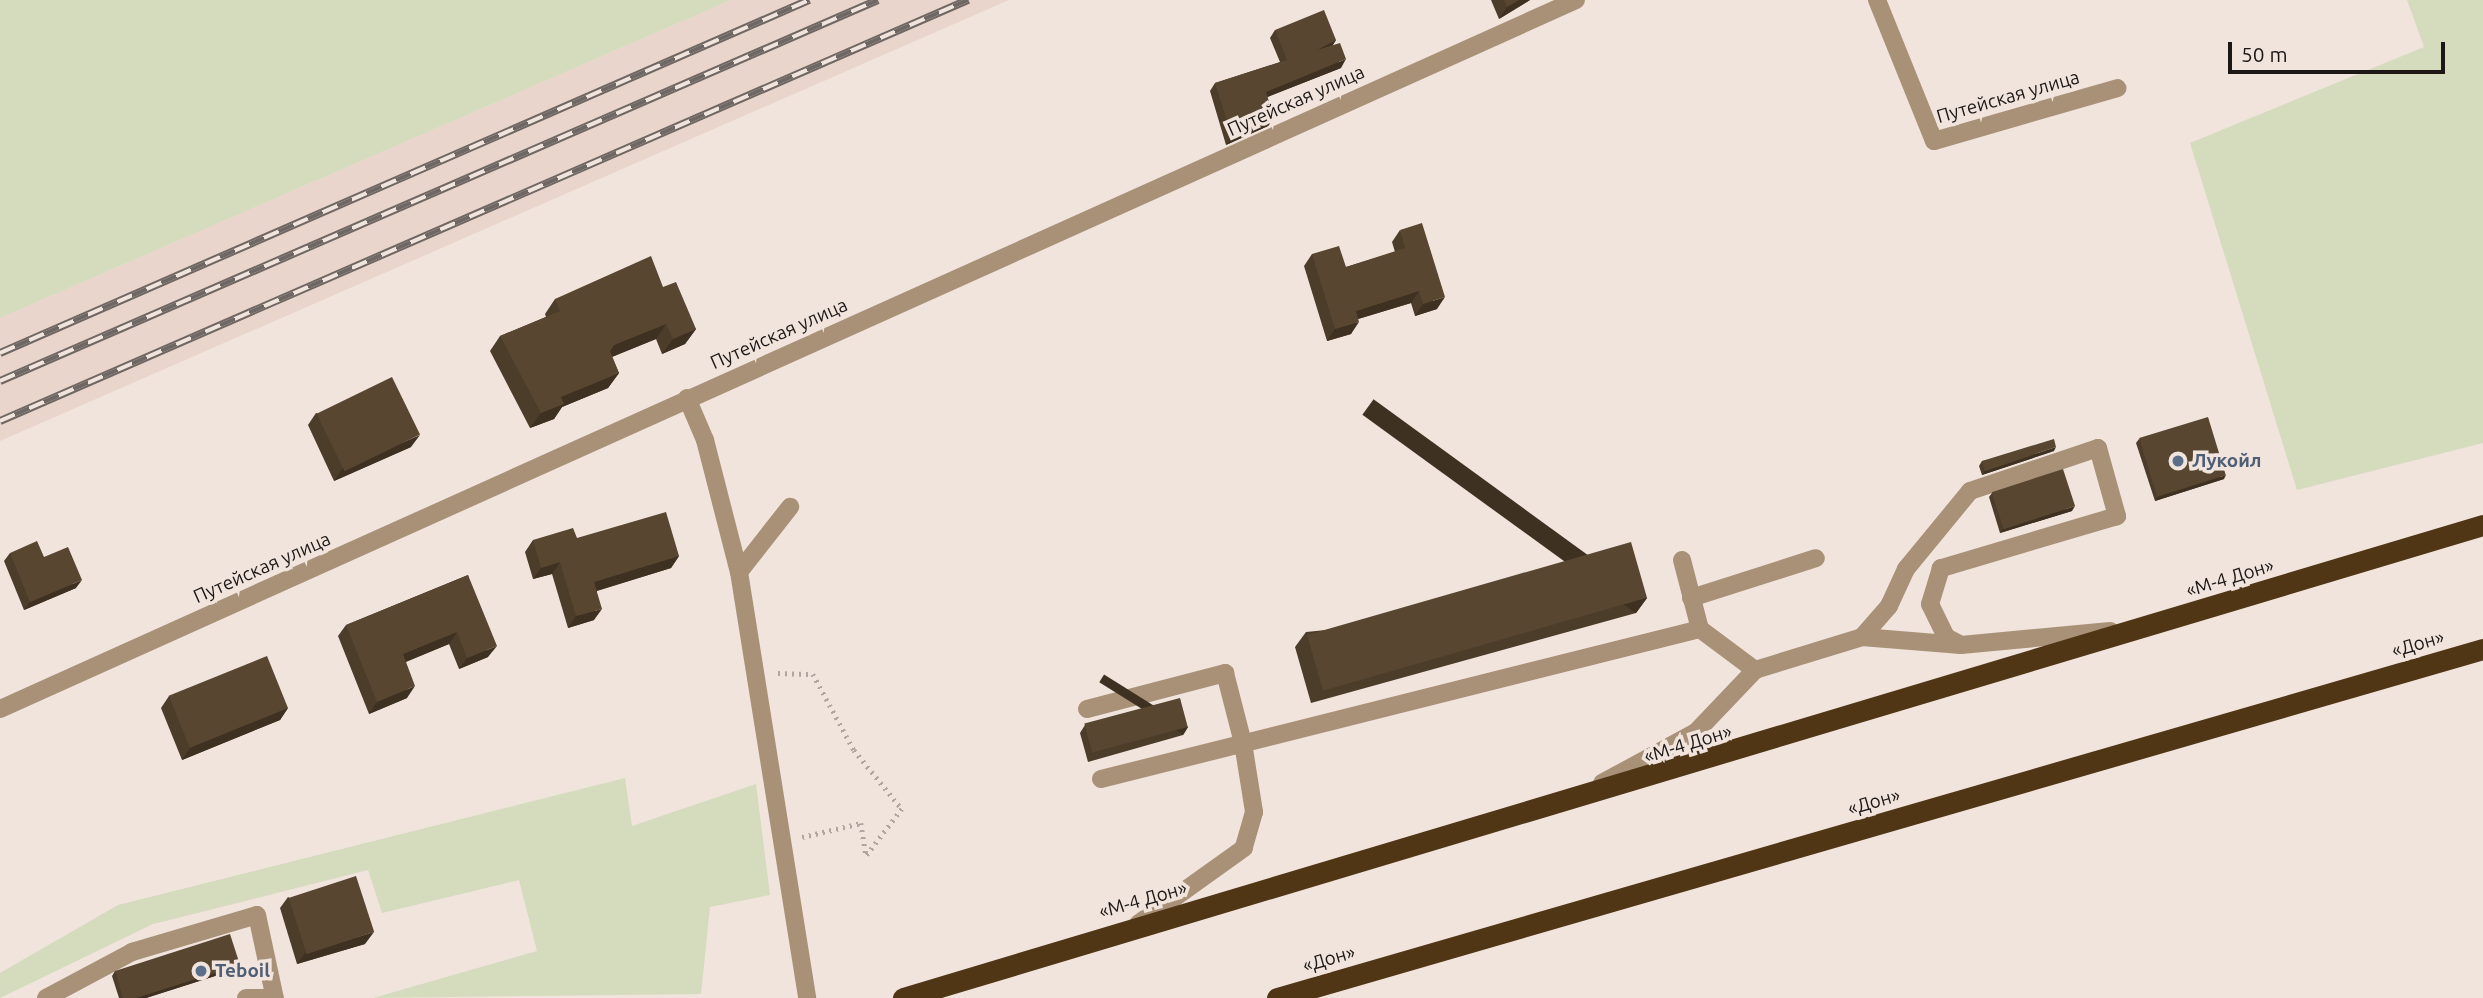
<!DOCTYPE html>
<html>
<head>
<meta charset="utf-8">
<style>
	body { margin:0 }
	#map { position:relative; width:2483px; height:998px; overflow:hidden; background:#f0e4dd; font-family:Ubuntu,sans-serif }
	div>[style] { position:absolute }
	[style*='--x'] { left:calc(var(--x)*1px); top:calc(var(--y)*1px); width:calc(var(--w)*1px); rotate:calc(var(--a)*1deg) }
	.built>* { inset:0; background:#e9d5cb }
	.green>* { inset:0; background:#d5dbbd }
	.path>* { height:4.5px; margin-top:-2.25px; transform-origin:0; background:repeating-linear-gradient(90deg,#b0a6a1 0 2px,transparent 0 7px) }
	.minor>* { height:18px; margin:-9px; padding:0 9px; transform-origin:9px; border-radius:9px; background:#a89177 }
	.highway>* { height:21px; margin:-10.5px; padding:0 10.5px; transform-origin:10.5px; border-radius:10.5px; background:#503615 }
	.rail>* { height:8px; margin-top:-4px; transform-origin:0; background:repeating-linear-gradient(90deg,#f0e4dd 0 16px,#6e6763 0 32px); box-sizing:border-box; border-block:2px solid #6e6763 }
	.wall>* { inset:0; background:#4c3c2a }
	.shaded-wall>* { inset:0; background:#3e3122; transform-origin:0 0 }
	.building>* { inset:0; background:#584631; transform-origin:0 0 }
	.dots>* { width:19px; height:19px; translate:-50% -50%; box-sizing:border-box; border:4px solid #f0e4dd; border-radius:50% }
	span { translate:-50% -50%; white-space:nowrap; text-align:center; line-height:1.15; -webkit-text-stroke:7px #f0e4dd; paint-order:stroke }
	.street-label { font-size:19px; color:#1d1816 }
	.service-label { font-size:19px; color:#4e5e75; font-weight:700 }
	.left { translate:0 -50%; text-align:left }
	.scale { position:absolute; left:2228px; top:42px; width:217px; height:32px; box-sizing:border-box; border:4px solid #1d1816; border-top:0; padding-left:9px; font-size:21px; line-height:24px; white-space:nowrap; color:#1d1816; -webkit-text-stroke:5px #f0e4dd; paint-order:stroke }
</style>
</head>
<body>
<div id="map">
	<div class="built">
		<i style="clip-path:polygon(731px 0,1009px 0,0 441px,0 318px)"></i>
	</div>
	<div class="green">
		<i style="clip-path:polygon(0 0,731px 0,0 318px)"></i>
		<i style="clip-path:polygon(2407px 0,2483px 0,2483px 443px,2297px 490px,2190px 143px,2424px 47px)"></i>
		<i style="clip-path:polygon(625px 778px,632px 826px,756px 784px,770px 895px,710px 907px,701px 994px,373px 998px,537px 951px,519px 880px,382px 913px,368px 870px,153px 924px,0 998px,0 973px,118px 905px)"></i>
	</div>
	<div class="path">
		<i style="--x:778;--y:673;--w:35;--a:2"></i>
		<i style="--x:813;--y:674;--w:86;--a:61.7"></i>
		<i style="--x:854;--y:750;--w:76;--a:50.9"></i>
		<i style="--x:902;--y:809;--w:58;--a:127.3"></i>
		<i style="--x:802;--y:837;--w:61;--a:-13.3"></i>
		<i style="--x:861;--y:823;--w:31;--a:81"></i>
	</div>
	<div class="minor">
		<i style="--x:1877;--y:0;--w:152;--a:68"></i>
		<i style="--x:1934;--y:141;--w:191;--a:-16.1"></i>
		<i style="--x:687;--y:398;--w:46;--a:66.8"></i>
		<i style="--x:705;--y:440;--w:136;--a:75.6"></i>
		<i style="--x:739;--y:572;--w:431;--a:80.9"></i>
		<i style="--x:1682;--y:560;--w:71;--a:75.4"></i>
		<i style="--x:1700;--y:629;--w:69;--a:36.7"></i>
		<i style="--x:739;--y:572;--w:83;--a:-51.9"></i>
		<i style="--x:1691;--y:598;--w:131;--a:-17.7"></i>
		<i style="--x:1862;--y:637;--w:41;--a:-48.9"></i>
		<i style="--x:1889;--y:606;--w:41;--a:-65.3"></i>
		<i style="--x:1906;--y:569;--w:101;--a:-50.6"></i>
		<i style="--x:1970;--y:491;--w:135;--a:-18.6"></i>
		<i style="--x:2098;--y:448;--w:71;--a:74.4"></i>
		<i style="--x:2117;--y:516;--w:184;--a:163.5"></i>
		<i style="--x:1941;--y:568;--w:38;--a:107"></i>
		<i style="--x:1930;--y:604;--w:37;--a:64"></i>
		<i style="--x:1946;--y:637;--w:17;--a:28"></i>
		<i style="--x:0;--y:709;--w:1728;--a:-24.22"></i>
		<i style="--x:1087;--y:709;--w:143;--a:-14.6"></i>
		<i style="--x:1225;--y:673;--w:72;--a:75.6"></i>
		<i style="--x:1243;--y:743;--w:70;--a:80.9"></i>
		<i style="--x:1254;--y:812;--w:37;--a:106"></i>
		<i style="--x:1244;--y:848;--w:130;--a:144.4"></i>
		<i style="--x:1101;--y:779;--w:617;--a:-14.06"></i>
		<i style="--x:1602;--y:783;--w:107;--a:-28.5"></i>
		<i style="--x:1696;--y:732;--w:86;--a:-46.4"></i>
		<i style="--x:1755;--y:670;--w:112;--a:-17.1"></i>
		<i style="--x:1862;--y:637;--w:99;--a:4.6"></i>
		<i style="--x:1961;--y:645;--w:150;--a:-5.4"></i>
		<i style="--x:46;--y:998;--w:98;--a:-28.1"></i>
		<i style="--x:132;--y:952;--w:130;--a:-16.5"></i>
		<i style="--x:257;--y:915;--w:81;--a:77.9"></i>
		<i style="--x:246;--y:998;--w:29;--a:0"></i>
	</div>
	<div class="highway">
		<i style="--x:903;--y:998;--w:1649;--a:-16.67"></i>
		<i style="--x:1277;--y:998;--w:1255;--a:-16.14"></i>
	</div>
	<div class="rail">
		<i style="--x:0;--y:353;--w:883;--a:-23.57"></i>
		<i style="--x:0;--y:381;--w:957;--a:-23.46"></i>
		<i style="--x:0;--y:421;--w:1056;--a:-23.51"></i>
	</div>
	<div class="wall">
		<i style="clip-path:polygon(1491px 0,1530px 0,1499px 19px)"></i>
		<i style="clip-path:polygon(1275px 30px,1336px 40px,1332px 46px,1341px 68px,1267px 97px,1274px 118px,1268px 126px,1226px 145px,1210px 91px,1215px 83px,1280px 62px,1270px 38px)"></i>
		<i style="clip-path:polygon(1400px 230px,1437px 309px,1415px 316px,1411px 303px,1358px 319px,1351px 334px,1327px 341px,1304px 266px,1312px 254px,1346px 267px,1395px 252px,1392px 242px)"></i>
		<i style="clip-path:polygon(663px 287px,696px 329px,685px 344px,662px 354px,656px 339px,612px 357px,619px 373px,608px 388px,562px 407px,554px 419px,530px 428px,490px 351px,500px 336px,546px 317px,545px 314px,555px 299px)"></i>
		<i style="clip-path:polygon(316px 413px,411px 447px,334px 481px,308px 425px)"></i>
		<i style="clip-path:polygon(2139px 439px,2224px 479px,2155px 501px,2136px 443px)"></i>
		<i style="clip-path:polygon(2054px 451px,1982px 475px,1979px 466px,1982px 461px)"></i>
		<i style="clip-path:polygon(1992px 493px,2072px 511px,2000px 533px,1989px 497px)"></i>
		<i style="clip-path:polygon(577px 538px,679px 556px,671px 568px,597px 591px,594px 620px,568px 628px,552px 574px,533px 579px,525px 552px,533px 540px)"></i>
		<i style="clip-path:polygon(10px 553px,44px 557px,76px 588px,24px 610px,4px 561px)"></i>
		<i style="clip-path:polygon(468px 575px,488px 657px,459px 669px,449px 644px,406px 662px,407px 698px,369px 714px,338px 636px,346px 625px)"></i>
		<i style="clip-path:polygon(1647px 598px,1636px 613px,1311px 703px,1295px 647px,1306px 632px)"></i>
		<i style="clip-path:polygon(169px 696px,288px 708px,280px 720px,182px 760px,161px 708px)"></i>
		<i style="clip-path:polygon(1085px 725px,1188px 727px,1183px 735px,1088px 762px,1080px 733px)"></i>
		<i style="clip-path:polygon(288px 897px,365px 944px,297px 964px,280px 908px)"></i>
		<i style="clip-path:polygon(240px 965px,237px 969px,146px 998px,119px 998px,112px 976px,115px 971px)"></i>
	</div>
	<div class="shaded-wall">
		<i style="clip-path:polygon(1519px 0,1530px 0,1499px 19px,1507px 7px)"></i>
		<i style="clip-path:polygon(1336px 40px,1331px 48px,1317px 50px)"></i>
		<i style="clip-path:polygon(1346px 59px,1341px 68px,1260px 100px,1266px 92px)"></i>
		<i style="clip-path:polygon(1274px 118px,1268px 126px,1226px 145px,1232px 137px)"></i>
		<i style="clip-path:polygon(1419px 291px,1411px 303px,1348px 322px,1356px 311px)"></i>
		<i style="clip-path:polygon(1445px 297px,1437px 309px,1415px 316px,1423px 304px)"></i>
		<i style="clip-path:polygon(1359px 322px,1351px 334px,1327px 341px,1335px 329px)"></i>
		<i style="clip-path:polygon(666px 324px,656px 339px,604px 360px,614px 345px)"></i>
		<i style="clip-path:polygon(696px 329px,685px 344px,662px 354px,673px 339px)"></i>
		<i style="clip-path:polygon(619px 373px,608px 388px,562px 407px,554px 419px,530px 428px,541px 413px,561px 397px)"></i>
		<i style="clip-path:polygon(420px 435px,411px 447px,334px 481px,342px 469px)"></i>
		<i style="clip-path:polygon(2056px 447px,2054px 451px,1982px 475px,1985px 471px)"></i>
		<i style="clip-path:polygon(2226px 475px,2224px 479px,2155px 501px,2158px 497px)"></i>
		<i style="clip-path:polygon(2075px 506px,2072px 511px,2000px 533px,2003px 529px)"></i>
		<i style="clip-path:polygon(679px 556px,671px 568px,586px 594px,594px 582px)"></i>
		<i style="clip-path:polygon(560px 562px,552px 574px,533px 579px,541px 568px)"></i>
		<i style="clip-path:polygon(82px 580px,76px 588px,24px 610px,30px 602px)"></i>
		<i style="left:1647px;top:598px;width:19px;height:338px;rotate:126deg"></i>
		<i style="clip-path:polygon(602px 609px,594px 620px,568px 628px,576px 616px)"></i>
		<i style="clip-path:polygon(457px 632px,449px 644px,395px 666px,403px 654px)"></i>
		<i style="clip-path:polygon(497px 646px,488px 657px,459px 669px,467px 658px)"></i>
		<i style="clip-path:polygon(415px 686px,407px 698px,369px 714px,377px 702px)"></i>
		<i style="clip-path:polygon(288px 708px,280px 720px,182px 760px,190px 748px)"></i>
		<i style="left:1188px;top:727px;width:9px;height:99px;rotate:122deg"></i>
		<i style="clip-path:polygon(374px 932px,365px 944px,297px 964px,305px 953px)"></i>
		<i style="clip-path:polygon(240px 965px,237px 969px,146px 998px,136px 998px)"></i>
	</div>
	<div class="building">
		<i style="clip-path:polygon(1504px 0,1519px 0,1507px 7px)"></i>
		<i style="clip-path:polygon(1324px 10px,1336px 40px,1317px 50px,1340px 43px,1346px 59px,1266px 92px,1274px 118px,1232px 137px,1215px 83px,1287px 60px,1275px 30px)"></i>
		<i style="clip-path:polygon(1422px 223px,1445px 297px,1423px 304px,1419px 291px,1356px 311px,1359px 322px,1335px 329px,1312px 254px,1339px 246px,1346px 267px,1405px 248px,1400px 230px)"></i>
		<i style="clip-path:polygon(651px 256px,663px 287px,676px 282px,696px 329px,673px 339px,666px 324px,614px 345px,610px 351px,619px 373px,561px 397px,564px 404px,541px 413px,500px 336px,560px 311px,555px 299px)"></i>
		<i style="left:392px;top:377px;width:64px;height:84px;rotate:64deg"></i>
		<i style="left:2208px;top:417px;width:61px;height:72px;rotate:73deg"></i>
		<i style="clip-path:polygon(2054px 439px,2056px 447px,1985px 471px,1982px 461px)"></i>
		<i style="left:2063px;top:469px;width:39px;height:75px;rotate:72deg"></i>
		<i style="clip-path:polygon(666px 512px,679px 556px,594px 582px,602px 609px,576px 616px,560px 562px,541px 568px,533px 540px,573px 528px,577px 538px)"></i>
		<i style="clip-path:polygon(37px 541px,44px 557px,68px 547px,82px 580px,30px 602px,10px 553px)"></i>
		<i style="left:1631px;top:542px;width:58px;height:337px;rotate:74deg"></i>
		<i style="clip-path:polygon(468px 575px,497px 646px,467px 658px,457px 632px,403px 654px,415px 686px,377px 702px,346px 625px)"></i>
		<i style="left:267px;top:656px;width:56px;height:106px;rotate:68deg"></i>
		<i style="left:1180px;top:698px;width:30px;height:99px;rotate:75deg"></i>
		<i style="left:356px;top:876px;width:59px;height:71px;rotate:72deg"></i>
		<i style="clip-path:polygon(230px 934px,240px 965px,136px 998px,123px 998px,115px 971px)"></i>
	</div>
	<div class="dots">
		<i style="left:2178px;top:461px;background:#5c6f8a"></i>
		<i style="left:201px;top:971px;background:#5c6f8a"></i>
	</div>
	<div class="street-label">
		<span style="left:2008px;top:97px;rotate:-16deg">Путейская улица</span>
		<span style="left:1296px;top:101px;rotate:-24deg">Путейская улица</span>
		<span style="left:779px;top:334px;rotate:-24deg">Путейская улица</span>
		<span style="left:262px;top:568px;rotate:-24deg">Путейская улица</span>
		<span style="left:2230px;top:578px;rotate:-17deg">«М-4 Дон»</span>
		<span style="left:2418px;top:644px;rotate:-16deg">«Дон»</span>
		<span style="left:1688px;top:744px;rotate:-17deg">«М-4 Дон»</span>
		<span style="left:1874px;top:802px;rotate:-16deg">«Дон»</span>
		<span style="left:1143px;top:900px;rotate:-16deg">«М-4 Дон»</span>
		<span style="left:1329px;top:959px;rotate:-16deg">«Дон»</span>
	</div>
	<div class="service-label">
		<span class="left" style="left:2192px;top:461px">Лукойл</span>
		<span class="left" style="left:215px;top:971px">Teboil</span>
	</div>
	<div class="scale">50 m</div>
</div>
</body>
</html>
